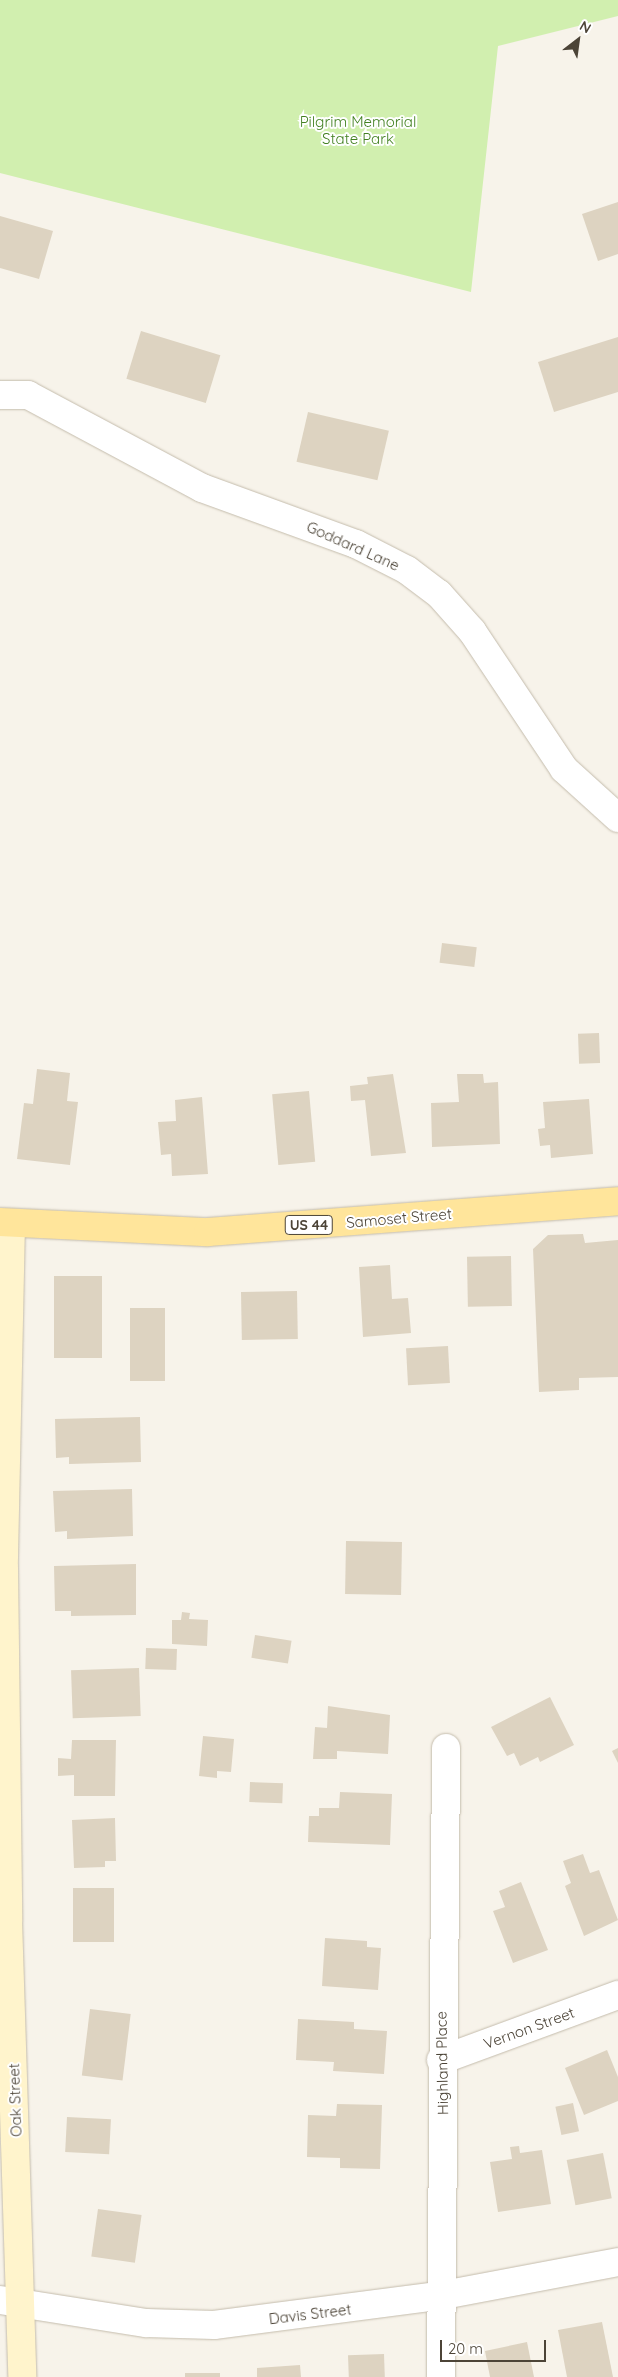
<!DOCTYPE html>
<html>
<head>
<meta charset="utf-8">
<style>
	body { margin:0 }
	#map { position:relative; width:618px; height:2377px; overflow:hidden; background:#f7f3ea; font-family:Quicksand,sans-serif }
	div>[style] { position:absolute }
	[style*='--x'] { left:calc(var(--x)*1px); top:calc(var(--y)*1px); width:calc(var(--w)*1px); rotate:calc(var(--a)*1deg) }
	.green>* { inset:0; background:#d1efaf }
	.building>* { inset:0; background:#ddd3c1; transform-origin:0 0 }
	.roads { filter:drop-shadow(0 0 1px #c4bcac) drop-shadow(0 0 1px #c4bcac) }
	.street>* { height:28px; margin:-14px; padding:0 14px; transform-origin:14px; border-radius:14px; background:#fff }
	.secondary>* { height:28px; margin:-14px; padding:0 14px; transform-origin:14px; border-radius:14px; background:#fff4cc }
	.primary>* { height:28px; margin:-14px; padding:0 14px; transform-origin:14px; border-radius:14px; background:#ffe59b }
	span { translate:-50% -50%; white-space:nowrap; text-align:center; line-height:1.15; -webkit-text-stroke:4px #fff; paint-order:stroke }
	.shield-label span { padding:1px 4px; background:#fff; border:1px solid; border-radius:4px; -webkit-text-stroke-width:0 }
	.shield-label { font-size:14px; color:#4c4437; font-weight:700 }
	.park-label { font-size:15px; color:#428021 }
	.street-label { font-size:15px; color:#4c4437 }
	.north { position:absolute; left:553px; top:15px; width:50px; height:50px; -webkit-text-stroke:4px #fff; paint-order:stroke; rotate:30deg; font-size:14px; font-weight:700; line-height:20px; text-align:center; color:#4c4437 }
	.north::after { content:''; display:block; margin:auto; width:18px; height:22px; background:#4c4437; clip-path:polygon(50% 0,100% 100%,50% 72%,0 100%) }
	.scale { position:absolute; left:440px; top:2340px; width:106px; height:22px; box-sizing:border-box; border:2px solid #4c4437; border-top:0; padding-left:6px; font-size:15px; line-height:18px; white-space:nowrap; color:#4c4437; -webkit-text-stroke:4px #fff; paint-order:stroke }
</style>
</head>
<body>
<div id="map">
	<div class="green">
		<i style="clip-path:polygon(0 0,618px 0,618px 16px,498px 46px,471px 292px,0 173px)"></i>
	</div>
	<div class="building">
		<i style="clip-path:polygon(618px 202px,618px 254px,598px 261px,582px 214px)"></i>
		<i style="clip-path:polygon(0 216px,53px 231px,39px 279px,0 268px)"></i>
		<i style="left:141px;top:331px;width:83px;height:50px;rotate:17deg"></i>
		<i style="clip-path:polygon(618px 337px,618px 392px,554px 412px,538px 362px)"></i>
		<i style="left:308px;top:412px;width:83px;height:51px;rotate:13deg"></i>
		<i style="left:442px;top:943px;width:35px;height:20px;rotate:7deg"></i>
		<i style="left:599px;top:1033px;width:30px;height:21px;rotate:88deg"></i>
		<i style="clip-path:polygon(37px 1069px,70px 1073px,67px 1101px,78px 1102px,70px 1165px,17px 1159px,24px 1103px,33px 1104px)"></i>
		<i style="clip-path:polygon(393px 1074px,406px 1153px,371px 1156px,365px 1100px,351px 1101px,350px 1086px,368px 1084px,367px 1077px)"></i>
		<i style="clip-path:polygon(457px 1074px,483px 1074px,484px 1083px,498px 1082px,500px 1144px,432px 1147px,431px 1103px,459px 1102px)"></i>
		<i style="left:309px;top:1091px;width:71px;height:37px;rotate:85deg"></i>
		<i style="clip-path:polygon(202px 1097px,208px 1174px,172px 1176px,171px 1154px,161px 1155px,158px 1122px,176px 1121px,175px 1100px)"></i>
		<i style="clip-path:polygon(589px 1099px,593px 1154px,551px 1158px,550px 1145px,540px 1146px,538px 1129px,545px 1128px,543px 1102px)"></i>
		<i style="clip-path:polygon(583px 1234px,585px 1243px,618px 1240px,618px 1377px,579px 1378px,579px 1390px,539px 1392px,533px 1249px,548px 1235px)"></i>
		<i style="left:511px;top:1256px;width:50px;height:44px;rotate:89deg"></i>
		<i style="clip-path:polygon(390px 1265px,392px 1299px,408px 1298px,411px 1333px,363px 1337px,359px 1267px)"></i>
		<i style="left:54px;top:1276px;width:48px;height:82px"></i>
		<i style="left:297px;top:1291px;width:48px;height:56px;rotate:89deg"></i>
		<i style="left:130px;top:1308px;width:35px;height:73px"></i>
		<i style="left:448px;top:1346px;width:37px;height:42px;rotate:87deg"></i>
		<i style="clip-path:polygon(140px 1417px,141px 1462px,69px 1464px,69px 1457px,56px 1458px,55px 1419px)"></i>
		<i style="clip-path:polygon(132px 1489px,133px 1536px,67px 1539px,67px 1531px,55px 1532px,53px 1491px)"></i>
		<i style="left:346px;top:1541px;width:56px;height:53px;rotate:1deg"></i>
		<i style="clip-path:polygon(136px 1564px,136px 1615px,71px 1616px,71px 1611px,55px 1611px,54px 1566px)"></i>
		<i style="clip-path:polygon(182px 1612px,190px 1613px,189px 1619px,208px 1620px,207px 1646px,172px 1644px,172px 1620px,181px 1620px)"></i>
		<i style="left:255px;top:1635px;width:37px;height:23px;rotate:9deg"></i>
		<i style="left:146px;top:1648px;width:31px;height:21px;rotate:2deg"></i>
		<i style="left:139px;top:1668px;width:48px;height:68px;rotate:88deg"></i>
		<i style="clip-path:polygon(550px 1697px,574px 1745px,540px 1762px,538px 1757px,520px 1766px,514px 1753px,507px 1756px,491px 1727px)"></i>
		<i style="clip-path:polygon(328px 1706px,390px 1715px,388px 1754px,337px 1751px,337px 1759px,313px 1759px,315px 1727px,327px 1728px)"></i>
		<i style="clip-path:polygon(203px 1736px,234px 1739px,231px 1772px,217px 1771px,217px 1778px,199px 1776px)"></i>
		<i style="clip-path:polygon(72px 1740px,116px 1740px,115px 1796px,74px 1796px,74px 1775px,58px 1776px,58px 1758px,71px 1759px)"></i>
		<i style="clip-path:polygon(618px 1748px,618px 1763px,612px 1751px)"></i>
		<i style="left:250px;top:1782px;width:33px;height:20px;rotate:2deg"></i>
		<i style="clip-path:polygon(340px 1792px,392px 1794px,390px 1845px,308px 1842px,309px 1816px,319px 1816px,319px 1808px,339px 1808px)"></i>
		<i style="clip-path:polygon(115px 1818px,116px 1861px,105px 1861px,105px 1867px,74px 1868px,72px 1820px)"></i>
		<i style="clip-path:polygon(583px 1854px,590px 1873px,599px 1870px,618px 1920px,584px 1936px,565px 1886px,571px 1883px,563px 1861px)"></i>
		<i style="clip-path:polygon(521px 1882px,548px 1950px,513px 1963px,493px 1911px,505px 1907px,499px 1891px)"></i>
		<i style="left:73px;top:1888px;width:41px;height:54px"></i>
		<i style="clip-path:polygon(325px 1938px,367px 1941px,367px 1947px,381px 1948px,378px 1990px,322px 1986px)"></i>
		<i style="left:90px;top:2009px;width:41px;height:67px;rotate:7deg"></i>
		<i style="clip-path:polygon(298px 2019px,354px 2022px,354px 2029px,387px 2031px,384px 2074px,333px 2071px,334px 2062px,296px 2060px)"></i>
		<i style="clip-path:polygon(607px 2050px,618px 2077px,618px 2101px,584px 2115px,565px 2068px)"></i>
		<i style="left:573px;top:2103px;width:29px;height:18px;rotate:78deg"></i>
		<i style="clip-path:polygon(337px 2104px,382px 2105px,380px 2169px,340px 2168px,340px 2158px,307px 2157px,308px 2115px,336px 2116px)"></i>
		<i style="left:67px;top:2117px;width:44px;height:35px;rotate:3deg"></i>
		<i style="clip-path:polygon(519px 2146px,520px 2153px,542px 2150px,551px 2204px,498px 2212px,490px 2162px,512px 2159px,510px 2147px)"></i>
		<i style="left:603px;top:2153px;width:46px;height:37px;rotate:79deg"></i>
		<i style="left:98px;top:2209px;width:44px;height:48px;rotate:8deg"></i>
		<i style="clip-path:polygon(602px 2322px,613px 2377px,567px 2377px,558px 2330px)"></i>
		<i style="clip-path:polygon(527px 2342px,534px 2377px,490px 2377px,485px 2351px)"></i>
		<i style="left:384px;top:2354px;width:23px;height:36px;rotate:88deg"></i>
		<i style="clip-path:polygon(300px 2365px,301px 2377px,257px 2377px,257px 2368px)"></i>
		<i style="left:185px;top:2373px;width:35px;height:4px"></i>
	</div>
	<div class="roads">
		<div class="street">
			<i style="--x:0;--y:395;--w:28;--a:0"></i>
			<i style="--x:28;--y:395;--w:197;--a:28.1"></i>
			<i style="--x:202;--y:488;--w:164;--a:20"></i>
			<i style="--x:356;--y:544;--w:57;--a:27"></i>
			<i style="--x:407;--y:570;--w:40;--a:37"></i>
			<i style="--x:439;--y:594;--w:50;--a:48.3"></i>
			<i style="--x:472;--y:631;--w:166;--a:56.3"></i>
			<i style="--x:564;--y:769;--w:73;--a:42.2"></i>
			<i style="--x:441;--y:2060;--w:189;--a:-20.2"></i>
			<i style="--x:0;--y:2300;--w:148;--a:9"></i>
			<i style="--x:146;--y:2323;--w:68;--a:1.7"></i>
			<i style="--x:214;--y:2325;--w:232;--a:-7.4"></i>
			<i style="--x:444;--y:2295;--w:177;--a:-10.7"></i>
			<i style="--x:441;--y:2377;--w:629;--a:-89.54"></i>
		</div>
		<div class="secondary">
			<i style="--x:11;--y:1223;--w:345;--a:91.2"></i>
			<i style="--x:4;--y:1568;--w:352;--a:89.3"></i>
			<i style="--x:8;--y:1920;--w:457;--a:88.2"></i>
		</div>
		<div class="primary">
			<i style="--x:0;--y:1222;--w:208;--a:2.8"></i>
			<i style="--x:208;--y:1232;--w:411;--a:-4.3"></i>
		</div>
	</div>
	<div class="shield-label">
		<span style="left:309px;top:1225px">US 44</span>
	</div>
	<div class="park-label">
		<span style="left:358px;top:130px">Pilgrim Memorial<br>State Park</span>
	</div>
	<div class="street-label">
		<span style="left:353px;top:546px;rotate:24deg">Goddard Lane</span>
		<span style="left:399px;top:1218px;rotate:-5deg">Samoset Street</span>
		<span style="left:529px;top:2028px;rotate:-20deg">Vernon Street</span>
		<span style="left:442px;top:2063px;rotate:-91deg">Highland Place</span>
		<span style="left:15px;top:2100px;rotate:-92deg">Oak Street</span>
		<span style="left:310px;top:2314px;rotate:-7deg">Davis Street</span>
	</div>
	<div class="north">N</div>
	<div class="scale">20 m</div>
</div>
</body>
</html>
